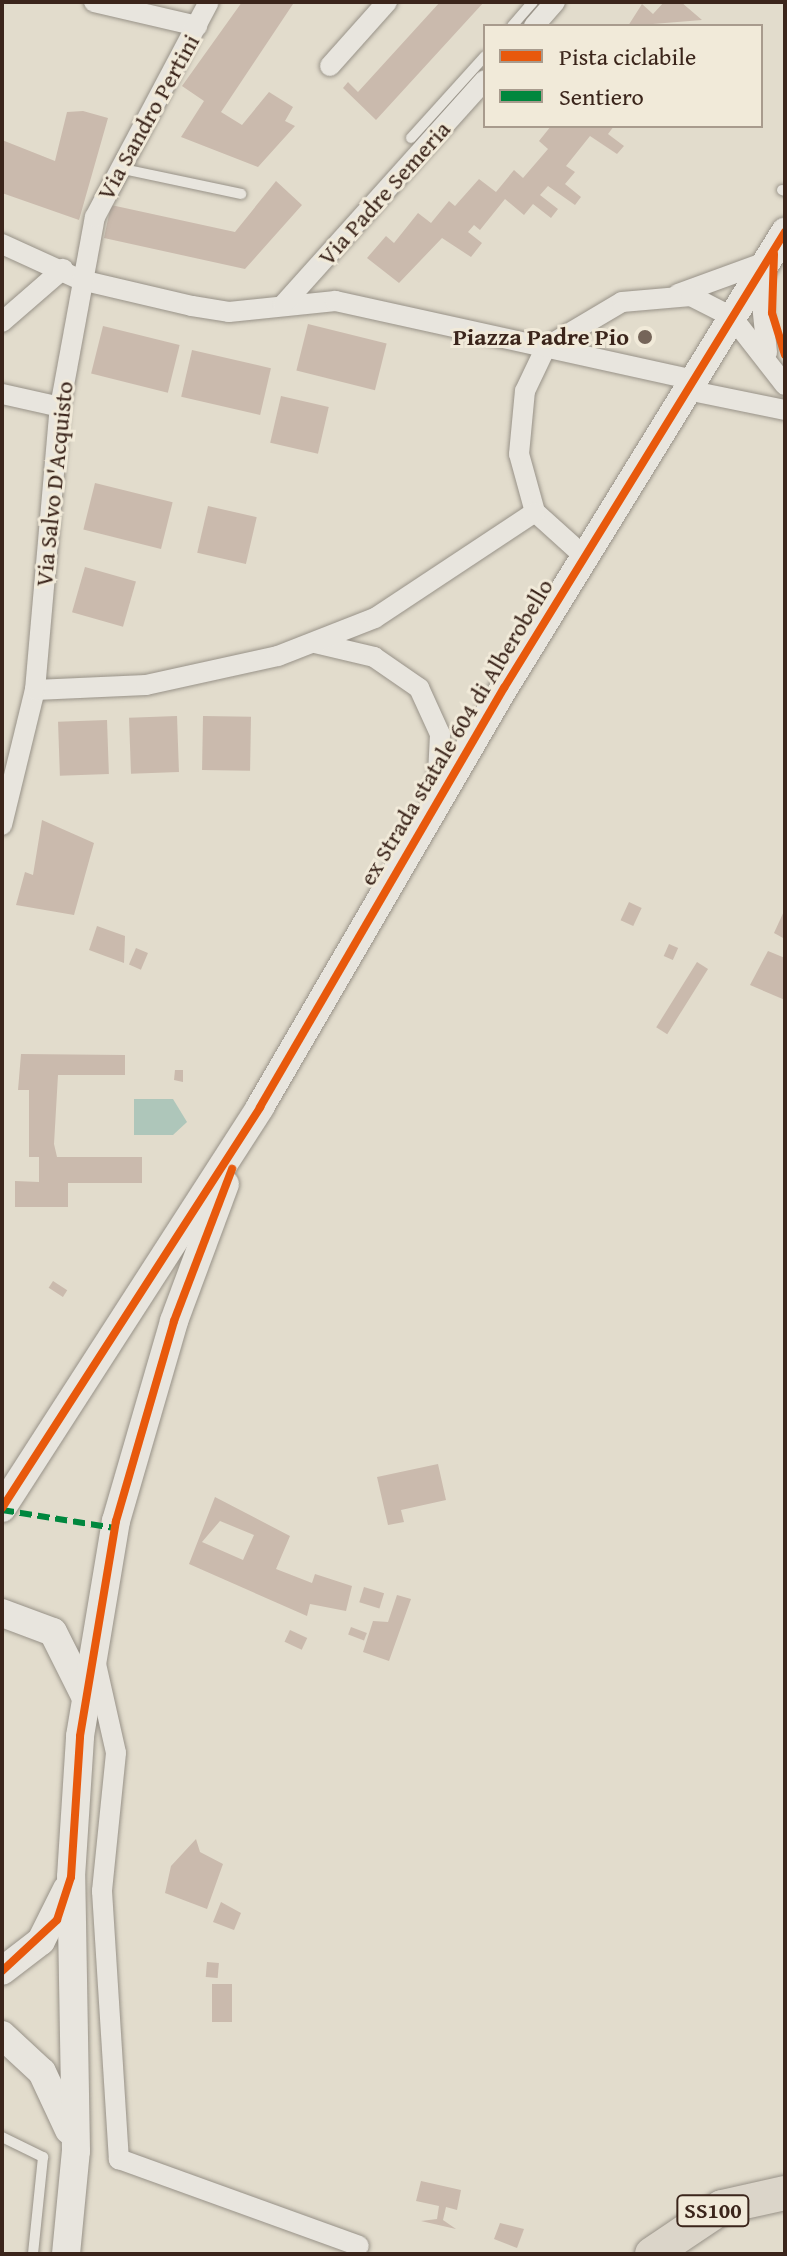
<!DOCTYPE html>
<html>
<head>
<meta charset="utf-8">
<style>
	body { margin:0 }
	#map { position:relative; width:787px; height:2256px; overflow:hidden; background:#e2dccc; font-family:"Gentium Book Plus",serif }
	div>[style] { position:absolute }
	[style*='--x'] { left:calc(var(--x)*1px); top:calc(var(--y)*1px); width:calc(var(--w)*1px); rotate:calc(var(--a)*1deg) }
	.water>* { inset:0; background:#aec6ba }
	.building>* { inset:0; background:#cabaad; transform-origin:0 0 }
	.roads { filter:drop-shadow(0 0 2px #989288) drop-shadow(0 0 2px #989288) }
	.service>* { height:10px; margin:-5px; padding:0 5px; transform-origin:5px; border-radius:5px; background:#e8e5de }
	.minor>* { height:20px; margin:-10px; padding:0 10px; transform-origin:10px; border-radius:10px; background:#e8e5de }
	.secondary>* { height:28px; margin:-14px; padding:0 14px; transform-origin:14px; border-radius:14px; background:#e8e5de }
	.trunk>* { height:34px; margin:-17px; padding:0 17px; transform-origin:17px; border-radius:17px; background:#dbd5c9 }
	.quiet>* { height:6px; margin-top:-3px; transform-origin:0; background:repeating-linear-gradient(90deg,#00873e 0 12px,transparent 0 18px) }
	.cycleway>* { height:8px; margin:-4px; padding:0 4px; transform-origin:4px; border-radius:4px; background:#e8590c }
	.dots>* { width:22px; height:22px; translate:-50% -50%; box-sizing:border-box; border:4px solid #f1ead9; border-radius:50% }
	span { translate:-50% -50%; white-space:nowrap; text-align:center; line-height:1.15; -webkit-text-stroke:6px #f1ead9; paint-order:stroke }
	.shield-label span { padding:2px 6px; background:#f1ead9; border:2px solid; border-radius:6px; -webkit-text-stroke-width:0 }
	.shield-label { font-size:22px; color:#3b251b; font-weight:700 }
	.street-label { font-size:24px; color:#3b251b }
	.poi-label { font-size:24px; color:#3b251b; font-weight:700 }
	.right { translate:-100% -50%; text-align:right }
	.frame { position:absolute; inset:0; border:4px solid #3b251b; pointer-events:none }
	.legend { position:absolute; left:483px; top:24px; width:280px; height:104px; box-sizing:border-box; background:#f1ead9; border:2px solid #a89b8d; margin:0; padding:10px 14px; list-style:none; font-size:24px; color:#3b251b }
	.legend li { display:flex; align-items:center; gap:16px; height:40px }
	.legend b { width:40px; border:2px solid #a89b8d }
</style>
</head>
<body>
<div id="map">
	<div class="water">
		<i style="clip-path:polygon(134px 1099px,173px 1099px,187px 1122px,173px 1135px,134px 1135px)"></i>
	</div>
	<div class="building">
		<i style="clip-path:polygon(242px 2px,293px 4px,221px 112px,242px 125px,269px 92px,293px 107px,285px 121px,295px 126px,258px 167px,181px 137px,204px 101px,182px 86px)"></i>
		<i style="clip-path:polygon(440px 2px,484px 2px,376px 120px,343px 88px,348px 82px,358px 92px)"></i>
		<i style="clip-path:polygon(664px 2px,681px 2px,702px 20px,628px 26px,642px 4px,653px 14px)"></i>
		<i style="clip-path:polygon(83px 111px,108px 118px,79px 220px,2px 193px,2px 140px,55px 161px,67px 112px)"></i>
		<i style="clip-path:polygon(551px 126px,614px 126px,608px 134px,624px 146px,617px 154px,590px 136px,566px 166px,575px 172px,565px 184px,581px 197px,575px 205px,548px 186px,540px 195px,558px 209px,551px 218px,533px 204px,524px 215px,505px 199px,480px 230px,474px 225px,468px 232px,482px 243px,471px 257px,442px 238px,399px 283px,367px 258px,386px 236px,394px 243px,418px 213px,431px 223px,449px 201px,455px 206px,479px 179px,496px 192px,514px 170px,523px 178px,548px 149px,539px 141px)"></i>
		<i style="clip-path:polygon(276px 181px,302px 205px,245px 269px,104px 238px,111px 205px,235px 232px)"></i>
		<i style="left:308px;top:324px;width:81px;height:48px;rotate:14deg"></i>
		<i style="left:103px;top:326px;width:79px;height:49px;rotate:14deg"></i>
		<i style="left:192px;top:350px;width:81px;height:48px;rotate:13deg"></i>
		<i style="left:281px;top:396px;width:49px;height:48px;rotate:13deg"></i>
		<i style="left:95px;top:483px;width:80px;height:48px;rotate:14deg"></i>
		<i style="left:208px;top:506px;width:50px;height:48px;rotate:13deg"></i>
		<i style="left:85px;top:567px;width:53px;height:47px;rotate:16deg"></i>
		<i style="left:177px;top:716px;width:56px;height:48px;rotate:88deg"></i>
		<i style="left:203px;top:716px;width:48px;height:54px;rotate:1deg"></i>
		<i style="left:107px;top:720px;width:54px;height:49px;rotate:88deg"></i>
		<i style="clip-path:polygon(42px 820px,94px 843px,74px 915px,16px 905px,25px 872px,33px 875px)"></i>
		<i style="left:629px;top:902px;width:14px;height:20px;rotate:25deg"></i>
		<i style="clip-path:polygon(785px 909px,785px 939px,774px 933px)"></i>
		<i style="clip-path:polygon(97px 926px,125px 936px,124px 963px,89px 950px)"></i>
		<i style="left:669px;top:944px;width:10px;height:13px;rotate:24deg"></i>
		<i style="left:136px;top:948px;width:13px;height:18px;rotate:23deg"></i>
		<i style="clip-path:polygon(768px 951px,785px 958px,785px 1000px,750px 985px)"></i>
		<i style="left:697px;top:962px;width:13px;height:77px;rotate:32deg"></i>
		<i style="clip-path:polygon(21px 1054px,125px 1055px,125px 1075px,58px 1075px,54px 1144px,57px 1157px,142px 1157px,142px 1183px,68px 1183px,68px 1207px,15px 1207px,15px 1181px,39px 1182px,39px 1157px,29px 1157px,29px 1090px,18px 1090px)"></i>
		<i style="clip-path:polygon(175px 1070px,183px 1070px,183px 1082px,174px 1080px)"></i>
		<i style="left:53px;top:1281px;width:17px;height:8px;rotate:33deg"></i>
		<i style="clip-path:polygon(438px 1464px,446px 1500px,401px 1510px,404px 1522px,388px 1525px,377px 1477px)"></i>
		<i style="clip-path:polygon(evenodd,215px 1497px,290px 1536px,276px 1569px,312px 1583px,315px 1574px,352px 1586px,346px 1611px,310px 1604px,307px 1616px,189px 1564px,215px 1497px,220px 1521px,254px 1535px,243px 1560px,202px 1542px,220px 1521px)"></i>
		<i style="left:364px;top:1587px;width:21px;height:16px;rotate:17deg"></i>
		<i style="clip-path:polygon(397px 1595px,411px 1599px,389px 1661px,363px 1652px,373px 1621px,388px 1622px)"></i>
		<i style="left:351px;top:1627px;width:17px;height:8px;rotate:21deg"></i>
		<i style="left:290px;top:1630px;width:19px;height:13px;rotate:25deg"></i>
		<i style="clip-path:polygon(196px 1839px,200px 1852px,223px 1864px,207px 1909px,165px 1893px,171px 1866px)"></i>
		<i style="clip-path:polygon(221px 1902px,241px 1913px,234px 1930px,213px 1922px)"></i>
		<i style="left:207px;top:1962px;width:12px;height:15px;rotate:5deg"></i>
		<i style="left:212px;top:1984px;width:20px;height:38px"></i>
		<i style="clip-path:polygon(421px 2181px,461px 2190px,457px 2210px,446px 2207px,443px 2220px,456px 2229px,421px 2221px,437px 2219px,439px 2206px,416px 2201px)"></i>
		<i style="clip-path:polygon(500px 2223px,524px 2229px,517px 2248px,494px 2239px)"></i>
	</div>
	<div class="roads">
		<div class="service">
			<i style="--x:512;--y:26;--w:32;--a:-49"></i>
			<i style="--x:411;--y:138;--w:110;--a:-47.9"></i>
			<i style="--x:118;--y:168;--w:126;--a:11.9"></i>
			<i style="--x:782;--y:190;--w:3;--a:18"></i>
			<i style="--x:2;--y:2137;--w:46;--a:26"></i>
			<i style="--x:43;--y:2157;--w:98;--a:95.9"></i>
		</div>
		<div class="minor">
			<i style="--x:94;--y:2;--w:106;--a:13.1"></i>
			<i style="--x:534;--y:26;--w:32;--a:-49"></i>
			<i style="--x:330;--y:66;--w:86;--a:-48.3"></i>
			<i style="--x:2;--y:244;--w:87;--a:24.5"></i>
			<i style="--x:81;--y:280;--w:114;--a:13.2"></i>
			<i style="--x:192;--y:306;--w:37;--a:9"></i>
			<i style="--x:229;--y:312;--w:107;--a:-5.9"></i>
			<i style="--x:335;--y:301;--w:367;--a:12.4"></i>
			<i style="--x:759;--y:275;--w:78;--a:84.1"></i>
			<i style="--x:678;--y:294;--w:96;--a:-20.1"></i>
			<i style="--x:283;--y:305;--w:302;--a:-48.1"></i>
			<i style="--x:2;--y:322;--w:81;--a:-41"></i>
			<i style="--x:687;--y:390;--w:100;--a:11.5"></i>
			<i style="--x:2;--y:394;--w:59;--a:12.6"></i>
			<i style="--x:585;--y:557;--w:67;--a:-138"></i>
			<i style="--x:535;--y:512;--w:60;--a:-105.4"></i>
			<i style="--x:519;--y:454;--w:63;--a:-84.6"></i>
			<i style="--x:525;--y:391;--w:49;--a:-64.5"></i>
			<i style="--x:546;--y:347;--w:88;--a:-30.6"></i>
			<i style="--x:622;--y:302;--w:69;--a:-5"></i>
			<i style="--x:691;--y:296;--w:46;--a:27.1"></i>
			<i style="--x:732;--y:317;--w:86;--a:52.1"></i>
			<i style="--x:315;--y:643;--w:61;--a:13.3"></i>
			<i style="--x:374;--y:657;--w:55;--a:34.6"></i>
			<i style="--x:419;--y:688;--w:51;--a:65.5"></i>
			<i style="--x:440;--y:734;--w:61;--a:92.8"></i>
			<i style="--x:35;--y:690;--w:111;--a:-2.6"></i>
			<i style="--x:146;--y:685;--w:135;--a:-12.4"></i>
			<i style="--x:278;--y:656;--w:104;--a:-21.4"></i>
			<i style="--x:375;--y:618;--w:192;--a:-33.5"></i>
			<i style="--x:2;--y:825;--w:139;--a:-76.3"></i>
			<i style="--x:35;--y:690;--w:284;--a:-85"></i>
			<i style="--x:60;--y:407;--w:193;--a:-79.6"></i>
			<i style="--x:95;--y:217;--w:243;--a:-62.1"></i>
			<i style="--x:96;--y:1664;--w:91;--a:77.3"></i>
			<i style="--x:116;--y:1753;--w:139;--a:95.8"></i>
			<i style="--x:102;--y:1891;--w:269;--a:86.4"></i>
			<i style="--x:119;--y:2159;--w:255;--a:19.9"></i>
		</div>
		<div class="secondary">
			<i style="--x:2;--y:1508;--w:477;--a:-57.2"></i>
			<i style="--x:260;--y:1107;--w:485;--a:-59.8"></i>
			<i style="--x:504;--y:688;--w:536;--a:-58.36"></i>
			<i style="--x:2;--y:1613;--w:54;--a:20.4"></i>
			<i style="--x:53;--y:1632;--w:72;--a:63.4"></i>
			<i style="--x:2;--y:1971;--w:49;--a:-37.6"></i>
			<i style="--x:41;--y:1941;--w:58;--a:-63.4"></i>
			<i style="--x:2;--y:2035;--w:54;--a:42.8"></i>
			<i style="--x:42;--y:2072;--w:64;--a:65"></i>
			<i style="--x:66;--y:2254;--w:103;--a:-84.5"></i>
			<i style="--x:76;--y:2151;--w:274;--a:-91"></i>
			<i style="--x:71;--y:1877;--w:141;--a:-86.3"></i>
			<i style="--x:80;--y:1736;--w:218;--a:-80.5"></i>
			<i style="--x:116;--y:1521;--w:208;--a:-73.8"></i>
			<i style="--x:174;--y:1321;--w:146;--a:-69.6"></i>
		</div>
		<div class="trunk">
			<i style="--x:652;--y:2254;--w:84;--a:-33.9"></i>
			<i style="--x:722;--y:2207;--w:65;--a:-12.5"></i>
		</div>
	</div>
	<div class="quiet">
		<i style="--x:2;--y:1510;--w:114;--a:9.1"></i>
	</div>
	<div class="cycleway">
		<i style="--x:774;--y:254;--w:59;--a:91.9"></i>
		<i style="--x:772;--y:313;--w:44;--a:72.8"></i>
		<i style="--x:2;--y:1508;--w:477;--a:-57.2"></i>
		<i style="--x:260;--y:1107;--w:485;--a:-59.8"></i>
		<i style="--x:504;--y:688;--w:536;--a:-58.36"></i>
		<i style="--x:2;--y:1971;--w:75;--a:-42.8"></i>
		<i style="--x:57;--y:1920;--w:45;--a:-72"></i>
		<i style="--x:71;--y:1877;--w:141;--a:-86.3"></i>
		<i style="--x:80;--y:1736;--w:218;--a:-80.5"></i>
		<i style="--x:116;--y:1521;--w:208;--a:-73.8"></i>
		<i style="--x:174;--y:1321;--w:163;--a:-69.1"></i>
	</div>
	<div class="dots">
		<i style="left:645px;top:337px;background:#756559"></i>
	</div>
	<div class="shield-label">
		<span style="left:713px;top:2211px">SS100</span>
	</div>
	<div class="street-label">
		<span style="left:148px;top:117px;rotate:-61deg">Via Sandro Pertini</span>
		<span style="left:384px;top:193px;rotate:-48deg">Via Padre Semeria</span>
		<span style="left:54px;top:484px;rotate:-84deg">Via Salvo D'Acquisto</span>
		<span style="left:456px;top:732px;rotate:-59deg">ex Strada statale 604 di Alberobello</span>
	</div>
	<div class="poi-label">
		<span class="right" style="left:629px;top:337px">Piazza Padre Pio</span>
	</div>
	<div class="frame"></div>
	<ul class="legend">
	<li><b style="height:10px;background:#e8590c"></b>Pista ciclabile</li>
	<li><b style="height:10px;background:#00873e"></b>Sentiero</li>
	</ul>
</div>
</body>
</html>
